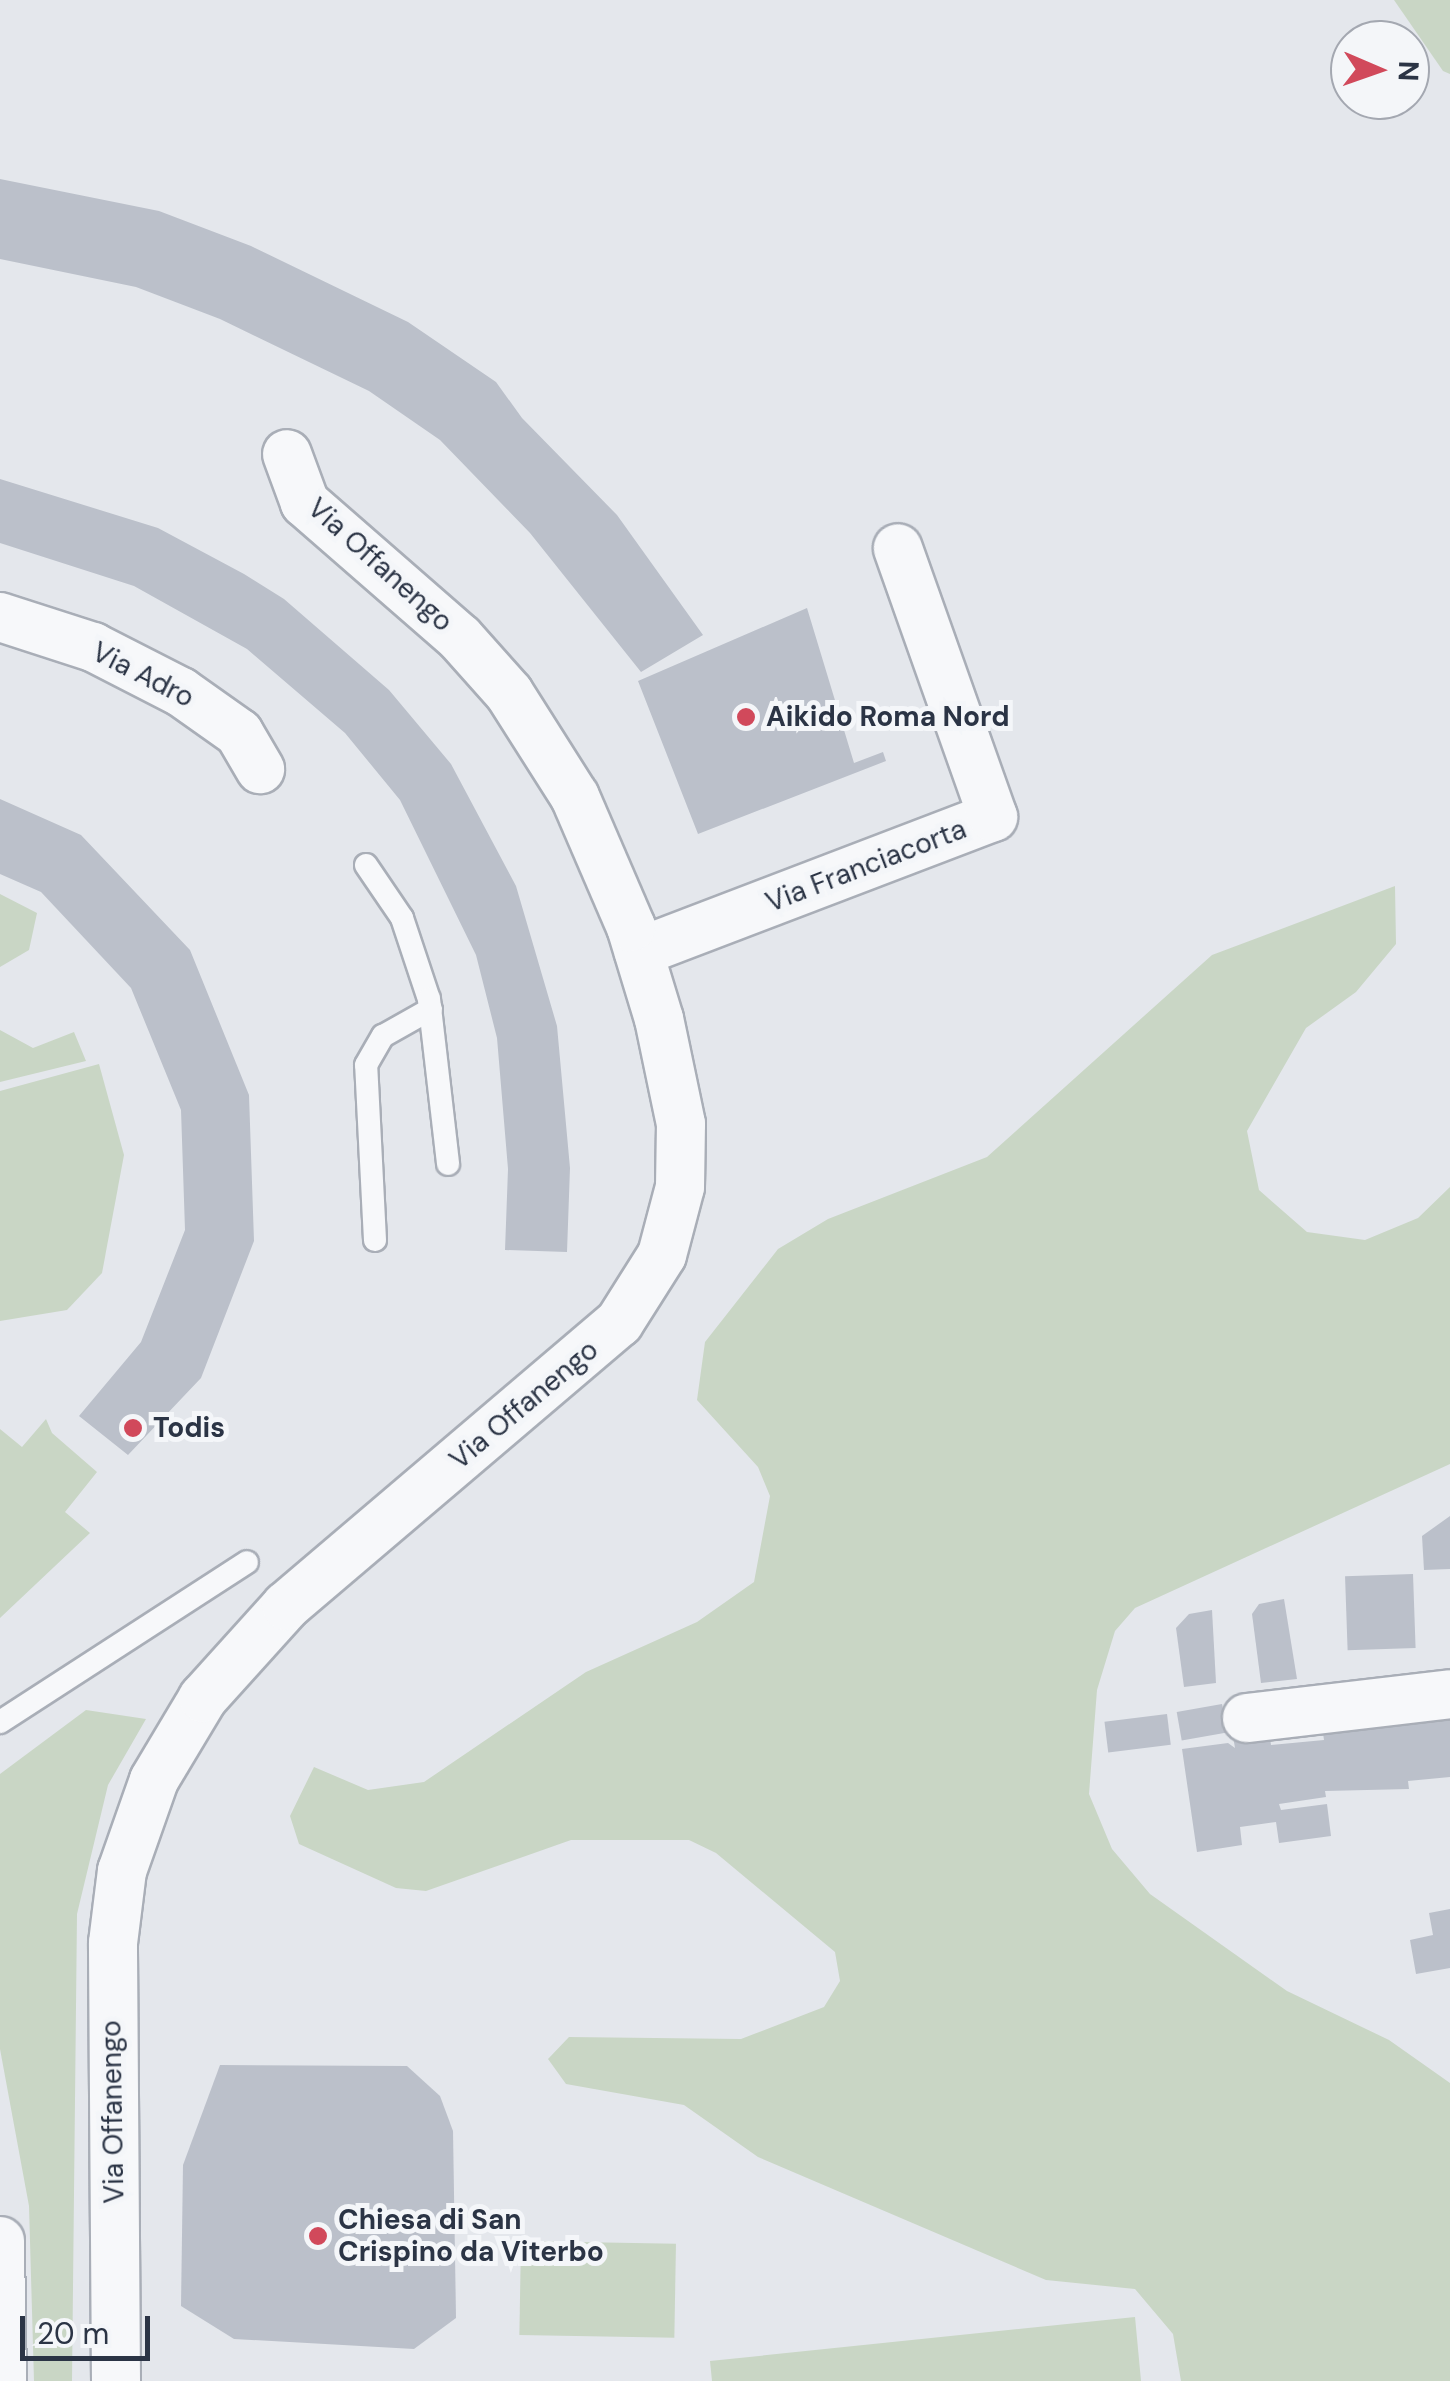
<!DOCTYPE html>
<style>
body{margin:0}
#map{position:relative;width:1450px;height:2381px;overflow:hidden;background:#e4e7ec;font-family:"DM Sans",sans-serif}
div>[style]{position:absolute}
.green>*{inset:0;background:#c9d6c5;transform-origin:0 0}
.building>*{inset:0;background:#bbc0ca;transform-origin:0 0}
.roads{filter:drop-shadow(2px 0 #a9aeb7) drop-shadow(-2px 0 #a9aeb7) drop-shadow(0 2px #a9aeb7) drop-shadow(0 -2px #a9aeb7)}
.lane>*{height:22px;margin:-11px;padding:0 11px;transform-origin:11px;border-radius:11px;background:#f7f8fa}
.street>*{height:48px;margin:-24px;padding:0 24px;transform-origin:24px;border-radius:24px;background:#f7f8fa}
.dots>*{width:28px;height:28px;translate:-50% -50%;box-sizing:border-box;border:5px solid #f4f6f9;border-radius:50%}
span{translate:-50% -50%;white-space:nowrap;text-align:center;line-height:1.15;-webkit-text-stroke:10px #f4f6f9;paint-order:stroke}
.street-label{font-size:28px;color:#2b3445}
.poi-label{font-size:28px;color:#2b3445;font-weight:700}
.left{translate:0 -50%;text-align:left}
.north{position:absolute;left:1330px;top:20px;width:100px;height:100px;box-sizing:border-box;background:#f4f6f9;border:2px solid #a4a8b1;border-radius:50%;rotate:92deg;font-size:28px;font-weight:700;line-height:40px;text-align:center;color:#2b3445}
.north::after{content:'';display:block;margin:auto;width:35px;height:45px;background:#d1495b;clip-path:polygon(50% 0,100% 100%,50% 72%,0 100%)}
.scale{position:absolute;left:20px;top:2316px;width:130px;height:45px;box-sizing:border-box;border:5px solid #2b3445;border-top:0;padding-left:12px;font-size:30px;line-height:35px;white-space:nowrap;color:#2b3445;-webkit-text-stroke:8px #f4f6f9;paint-order:stroke}
</style>
<div id="map">
<div class="green">
<div style="clip-path:polygon(1394px 0,1450px 0,1450px 74px,1443px 71px)"></div>
<div style="clip-path:polygon(1395px 886px,1396px 944px,1356px 992px,1306px 1028px,1247px 1131px,1259px 1190px,1307px 1232px,1365px 1240px,1418px 1218px,1450px 1187px,1450px 1464px,1135px 1608px,1115px 1631px,1097px 1690px,1089px 1794px,1112px 1849px,1150px 1894px,1287px 1991px,1389px 2040px,1450px 2083px,1450px 2381px,1181px 2381px,1173px 2334px,1135px 2289px,1046px 2280px,758px 2157px,684px 2105px,566px 2084px,548px 2059px,569px 2037px,741px 2039px,824px 2007px,840px 1981px,835px 1952px,716px 1853px,689px 1840px,571px 1840px,426px 1891px,396px 1888px,299px 1844px,290px 1816px,314px 1767px,368px 1790px,424px 1782px,586px 1672px,697px 1622px,754px 1582px,770px 1496px,758px 1467px,697px 1400px,705px 1342px,778px 1249px,828px 1219px,987px 1157px,1212px 955px)"></div>
<div style="clip-path:polygon(0 894px,37px 913px,29px 950px,0 967px)"></div>
<div style="clip-path:polygon(0 1030px,33px 1048px,74px 1032px,86px 1061px,0 1082px)"></div>
<div style="clip-path:polygon(99px 1064px,124px 1155px,102px 1273px,67px 1310px,0 1321px,0 1091px)"></div>
<div style="clip-path:polygon(46px 1419px,52px 1433px,97px 1472px,65px 1512px,90px 1533px,0 1618px,0 1429px,22px 1447px)"></div>
<div style="clip-path:polygon(86px 1710px,146px 1719px,108px 1785px,77px 1914px,72px 2381px,34px 2381px,29px 2206px,0 2049px,0 1774px)"></div>
<div style="left:521px;top:2241px;width:155px;height:94px;rotate:1deg"></div>
<div style="clip-path:polygon(1135px 2317px,1141px 2381px,712px 2381px,710px 2361px)"></div>
</div>
<div class="building">
<div style="clip-path:polygon(0 179px,159px 211px,251px 246px,408px 322px,496px 382px,522px 418px,617px 515px,703px 635px,641px 672px,530px 533px,440px 440px,369px 391px,220px 319px,136px 287px,0 259px)"></div>
<div style="clip-path:polygon(0 479px,158px 528px,244px 574px,284px 599px,389px 690px,451px 764px,516px 886px,557px 1026px,570px 1168px,567px 1252px,505px 1250px,508px 1169px,497px 1038px,476px 955px,400px 800px,345px 733px,247px 649px,134px 586px,0 543px)"></div>
<div style="clip-path:polygon(807px 608px,854px 763px,883px 752px,886px 761px,698px 834px,638px 681px)"></div>
<div style="clip-path:polygon(0 799px,81px 835px,190px 950px,249px 1095px,254px 1241px,201px 1378px,128px 1455px,79px 1416px,141px 1342px,185px 1230px,181px 1110px,131px 988px,41px 892px,0 874px)"></div>
<div style="clip-path:polygon(1450px 1516px,1450px 1569px,1424px 1570px,1422px 1536px)"></div>
<div style="left:1413px;top:1574px;width:74px;height:68px;rotate:88deg"></div>
<div style="clip-path:polygon(1284px 1599px,1297px 1679px,1261px 1683px,1252px 1614px,1259px 1604px)"></div>
<div style="clip-path:polygon(1212px 1610px,1216px 1683px,1184px 1687px,1176px 1628px,1189px 1614px)"></div>
<div style="left:1222px;top:1704px;width:29px;height:46px;rotate:80deg"></div>
<div style="clip-path:polygon(1450px 1710px,1450px 1777px,1408px 1781px,1409px 1789px,1325px 1791px,1326px 1797px,1279px 1804px,1281px 1810px,1327px 1804px,1331px 1836px,1279px 1843px,1276px 1822px,1240px 1827px,1242px 1845px,1197px 1852px,1182px 1749px,1228px 1743px,1235px 1748px,1233px 1736px,1269px 1731px,1271px 1745px,1324px 1740px,1323px 1733px)"></div>
<div style="left:1167px;top:1714px;width:31px;height:63px;rotate:83deg"></div>
<div style="clip-path:polygon(1450px 1909px,1450px 1968px,1416px 1974px,1410px 1940px,1433px 1935px,1429px 1913px)"></div>
<div style="clip-path:polygon(220px 2065px,407px 2066px,440px 2096px,453px 2131px,456px 2318px,414px 2349px,234px 2339px,181px 2306px,183px 2165px)"></div>
</div>
<div class="roads">
<div class="lane">
<div style="left:366px;top:865px;width:64px;rotate:55.8deg"></div>
<div style="left:402px;top:918px;width:85px;rotate:71.6deg"></div>
<div style="left:429px;top:999px;width:166px;rotate:83.4deg"></div>
<div style="left:375px;top:1240px;width:175px;rotate:-92.9deg"></div>
<div style="left:366px;top:1065px;width:34px;rotate:-60deg"></div>
<div style="left:383px;top:1036px;width:55px;rotate:-29.4deg"></div>
<div style="left:0;top:1722px;width:294px;rotate:-32.9deg"></div>
</div>
<div class="street">
<div style="left:0;top:617px;width:98px;rotate:17.9deg"></div>
<div style="left:93px;top:647px;width:99px;rotate:27.1deg"></div>
<div style="left:181px;top:692px;width:71px;rotate:35.3deg"></div>
<div style="left:239px;top:733px;width:42px;rotate:59.7deg"></div>
<div style="left:639px;top:952px;width:379px;rotate:-20.9deg"></div>
<div style="left:993px;top:817px;width:285px;rotate:-109.5deg"></div>
<div style="left:1247px;top:1718px;width:204px;rotate:-6.7deg"></div>
<div style="left:0;top:2241px;width:140px;rotate:89.2deg"></div>
<div style="left:116px;top:2381px;width:438px;rotate:-90.4deg"></div>
<div style="left:113px;top:1943px;width:73px;rotate:-82.9deg"></div>
<div style="left:122px;top:1871px;width:96px;rotate:-70.6deg"></div>
<div style="left:154px;top:1780px;width:96px;rotate:-59.1deg"></div>
<div style="left:203px;top:1698px;width:124px;rotate:-47.9deg"></div>
<div style="left:286px;top:1606px;width:437px;rotate:-40.4deg"></div>
<div style="left:619px;top:1323px;width:80px;rotate:-57.7deg"></div>
<div style="left:662px;top:1255px;width:70px;rotate:-75.2deg"></div>
<div style="left:680px;top:1187px;width:63px;rotate:-89.1deg"></div>
<div style="left:681px;top:1124px;width:107px;rotate:-101.8deg"></div>
<div style="left:659px;top:1019px;width:96px;rotate:-106.9deg"></div>
<div style="left:631px;top:927px;width:142px;rotate:-113.3deg"></div>
<div style="left:575px;top:797px;width:123px;rotate:-122.4deg"></div>
<div style="left:509px;top:693px;width:74px;rotate:-131.7deg"></div>
<div style="left:460px;top:638px;width:206px;rotate:-138.9deg"></div>
<div style="left:305px;top:503px;width:52px;rotate:-110.2deg"></div>
</div>
</div>
<div class="dots">
<div style="left:746px;top:717px;background:#d1495b"></div>
<div style="left:133px;top:1428px;background:#d1495b"></div>
<div style="left:318px;top:2236px;background:#d1495b"></div>
</div>
<div class="street-label">
<span style="left:380px;top:565px;rotate:42deg">Via Offanengo</span>
<span style="left:143px;top:675px;rotate:27deg">Via Adro</span>
<span style="left:866px;top:866px;rotate:-21deg">Via Franciacorta</span>
<span style="left:524px;top:1405px;rotate:-40deg">Via Offanengo</span>
<span style="left:113px;top:2112px;rotate:-91deg">Via Offanengo</span>
</div>
<div class="poi-label">
<span class="left" style="left:766px;top:717px">Aikido Roma Nord</span>
<span class="left" style="left:153px;top:1428px">Todis</span>
<span class="left" style="left:338px;top:2236px">Chiesa di San<br>Crispino da Viterbo</span>
</div>
<div class="north">N</div>
<div class="scale">20 m</div>
</div>
